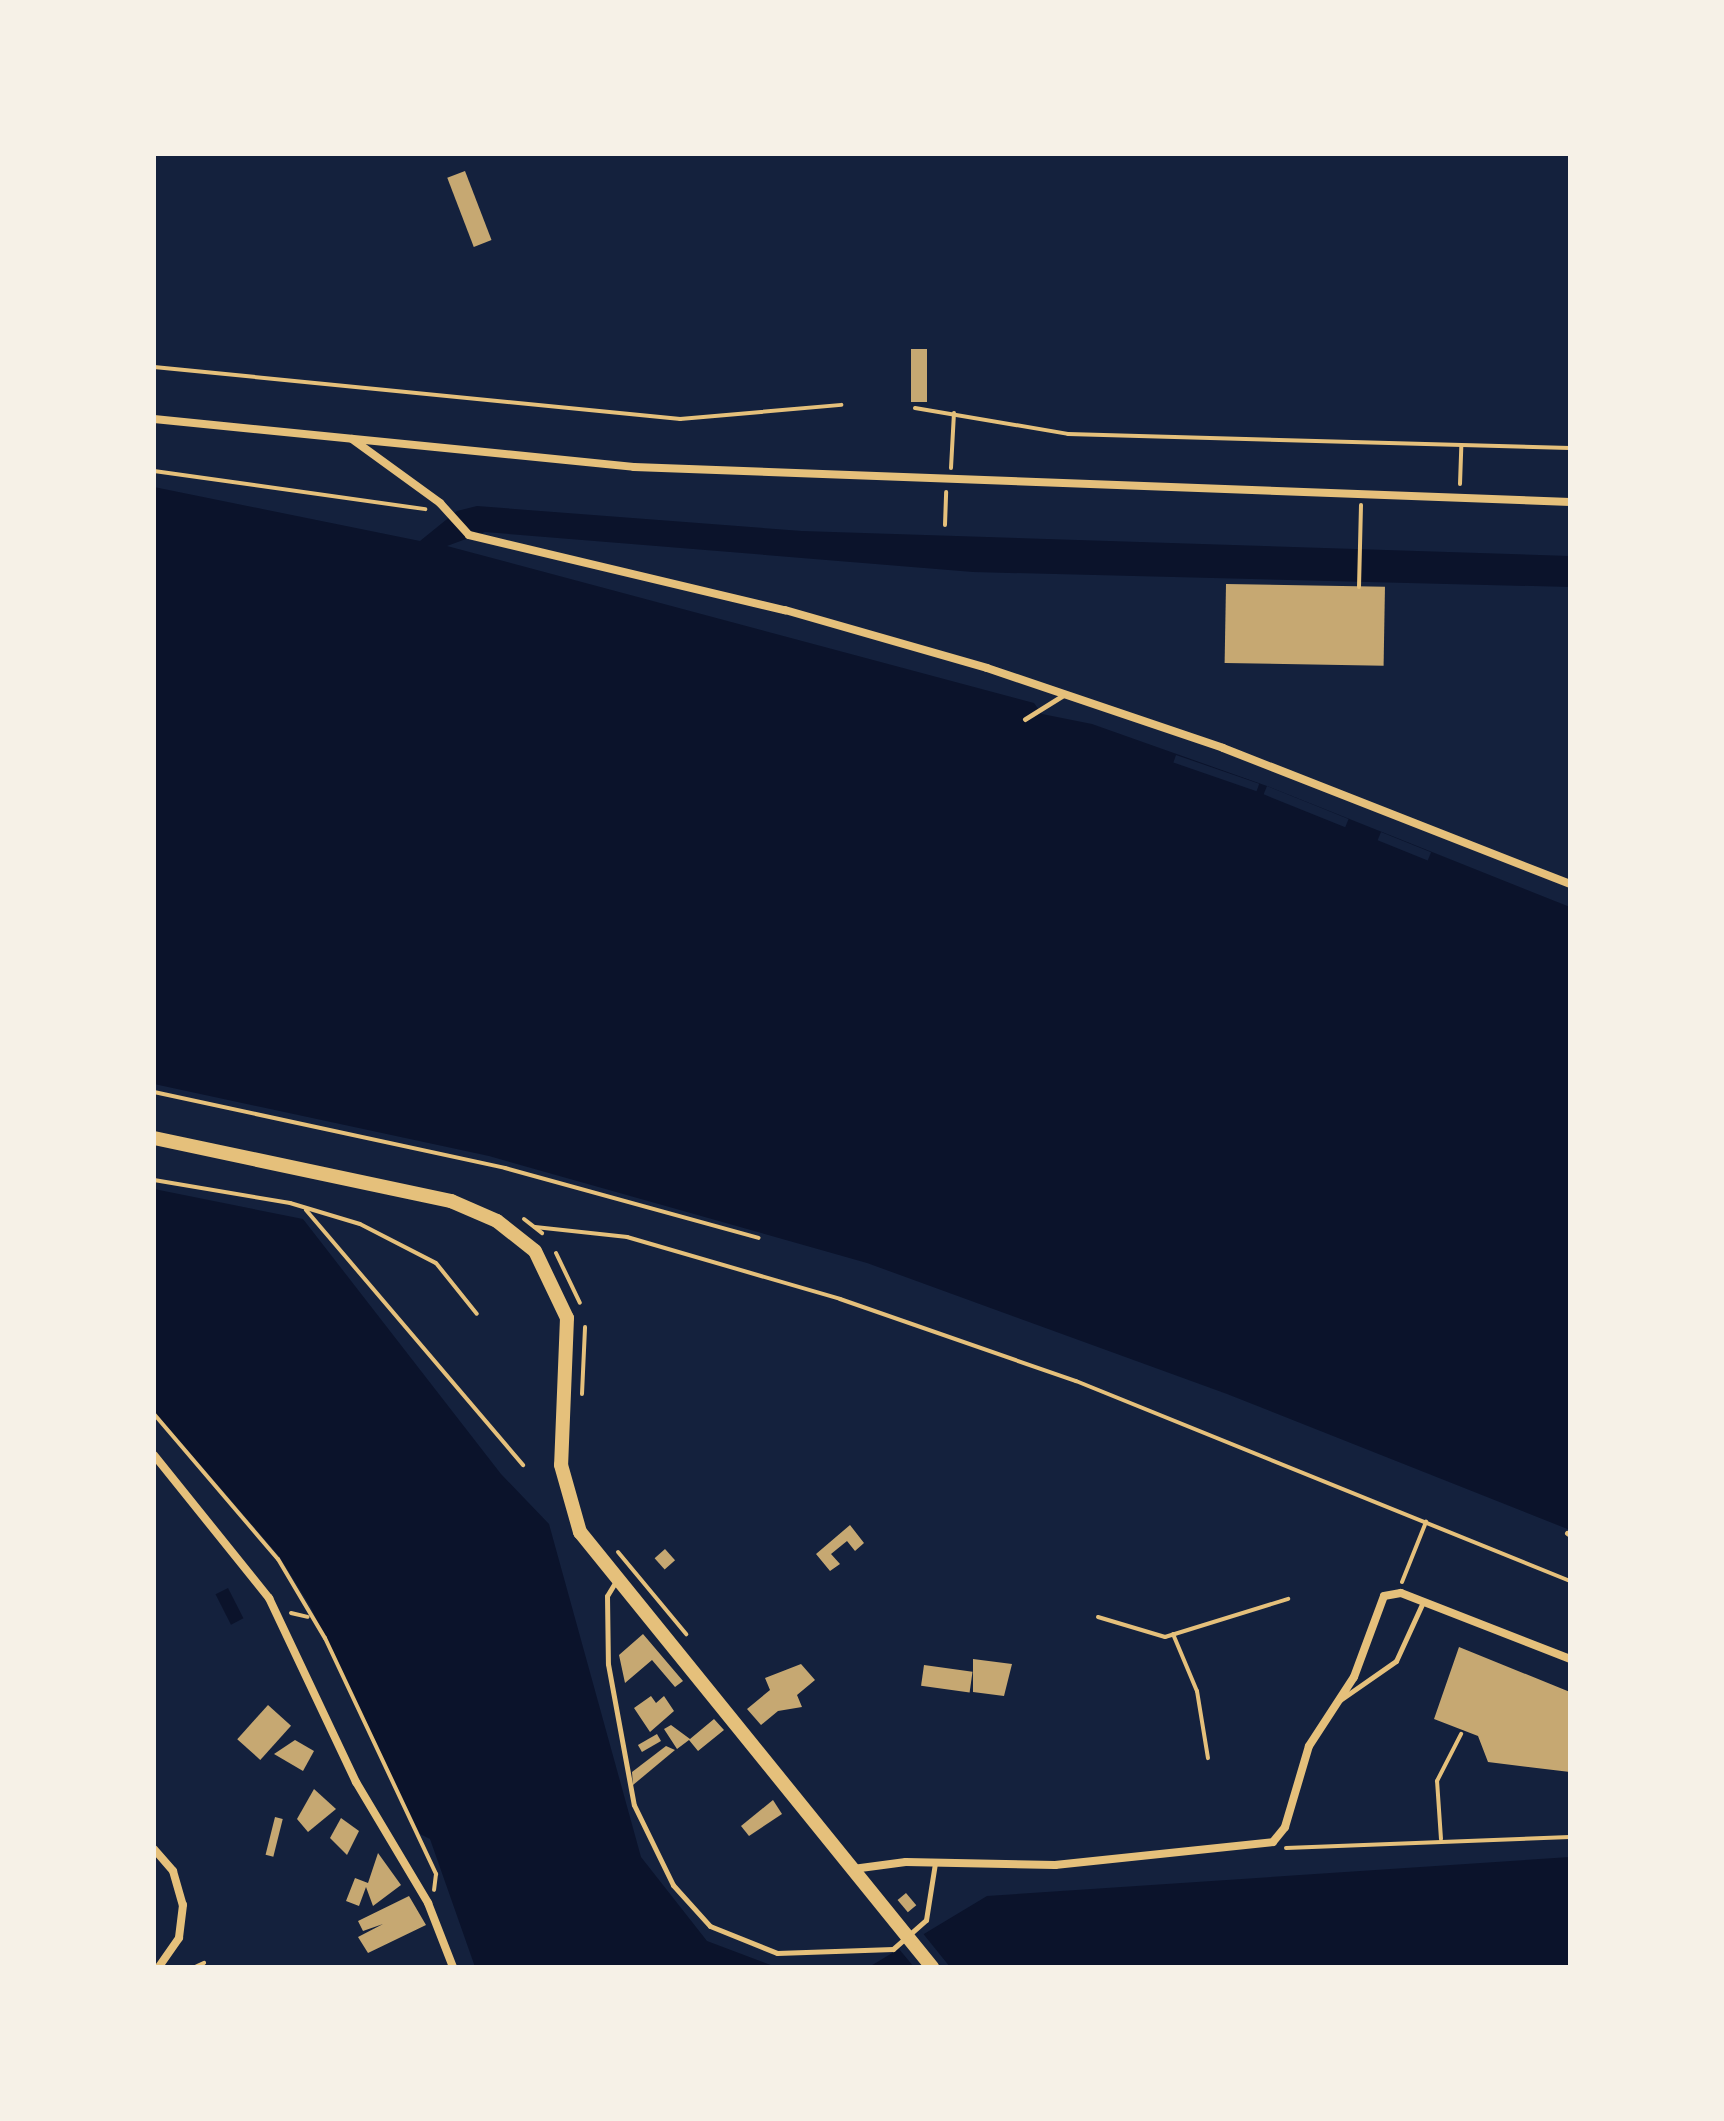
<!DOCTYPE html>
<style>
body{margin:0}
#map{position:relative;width:1724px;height:2121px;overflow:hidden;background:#14213d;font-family:"Space Grotesk",sans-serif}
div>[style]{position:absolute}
.water>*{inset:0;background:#0b132b;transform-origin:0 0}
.pier>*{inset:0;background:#14213d;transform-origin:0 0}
.building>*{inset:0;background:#c6a872;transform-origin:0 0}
.path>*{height:4px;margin:-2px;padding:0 2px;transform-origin:2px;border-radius:2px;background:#e5c07b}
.service>*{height:5px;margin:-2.5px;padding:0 2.5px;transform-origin:2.5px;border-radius:2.5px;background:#e5c07b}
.minor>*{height:8px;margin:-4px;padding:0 4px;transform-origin:4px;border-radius:4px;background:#e5c07b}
.tertiary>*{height:14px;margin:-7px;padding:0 7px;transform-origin:7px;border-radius:7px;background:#e5c07b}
span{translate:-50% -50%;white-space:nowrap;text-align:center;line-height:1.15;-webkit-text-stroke:6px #f6f1e7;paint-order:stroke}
.frame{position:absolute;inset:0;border:156px solid #f6f1e7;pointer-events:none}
</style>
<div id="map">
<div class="water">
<div style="clip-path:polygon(154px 487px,420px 541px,457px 511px,477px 506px,802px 531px,1570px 556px,1570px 587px,973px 572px,485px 532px,447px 546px,1034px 703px,1042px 714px,1092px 724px,1267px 786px,1570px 907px,1570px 1530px,1227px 1394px,867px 1263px,489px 1156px,154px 1084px)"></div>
<div style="clip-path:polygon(154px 1189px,303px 1219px,501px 1474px,549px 1524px,641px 1857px,707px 1941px,776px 1967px,475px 1967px,430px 1839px,420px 1834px,310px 1606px,279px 1556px,154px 1411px)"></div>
<div style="left:228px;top:1588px;width:34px;height:14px;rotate:63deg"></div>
<div style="clip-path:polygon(1570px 1857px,1570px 1967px,869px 1967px,987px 1896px)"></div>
</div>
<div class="pier">
<div style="left:1176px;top:755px;width:88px;height:8px;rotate:19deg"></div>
<div style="left:1267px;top:786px;width:88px;height:9px;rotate:22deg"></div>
<div style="left:1381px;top:832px;width:54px;height:9px;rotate:22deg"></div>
<div style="clip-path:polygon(921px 1931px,950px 1967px,914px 1967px,899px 1949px)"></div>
</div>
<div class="building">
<div style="left:465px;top:171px;width:74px;height:19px;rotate:69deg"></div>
<div style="left:911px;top:349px;width:16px;height:53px"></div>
<div style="left:1226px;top:584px;width:159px;height:79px;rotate:1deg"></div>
<div style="clip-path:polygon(850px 1525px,864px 1543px,855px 1551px,847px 1541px,831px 1554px,840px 1564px,830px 1571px,816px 1554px)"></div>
<div style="left:665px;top:1549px;width:15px;height:14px;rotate:48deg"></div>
<div style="clip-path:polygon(643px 1634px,683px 1681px,675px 1687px,652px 1660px,625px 1683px,619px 1655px)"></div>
<div style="clip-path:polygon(1459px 1647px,1570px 1692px,1570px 1772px,1488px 1762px,1478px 1736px,1434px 1719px)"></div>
<div style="clip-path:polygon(973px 1659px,1012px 1664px,1004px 1696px,973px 1692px)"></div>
<div style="clip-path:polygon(801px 1664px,815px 1680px,797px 1695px,802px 1707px,778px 1711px,761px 1725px,747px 1709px,770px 1690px,765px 1678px)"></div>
<div style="left:924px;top:1665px;width:49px;height:21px;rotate:8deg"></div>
<div style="clip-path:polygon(651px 1696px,656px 1703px,664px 1696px,674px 1711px,650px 1732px,634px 1708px)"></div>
<div style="left:268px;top:1705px;width:31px;height:46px;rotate:42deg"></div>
<div style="clip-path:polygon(714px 1719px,724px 1730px,698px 1751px,689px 1740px,677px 1749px,664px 1729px,671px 1725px,690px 1739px)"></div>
<div style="left:657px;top:1734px;width:8px;height:22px;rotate:60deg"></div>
<div style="clip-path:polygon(295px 1740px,314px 1751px,303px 1771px,274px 1754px)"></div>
<div style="clip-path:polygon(666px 1746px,675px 1750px,633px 1785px,632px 1772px)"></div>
<div style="clip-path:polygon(314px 1789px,336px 1809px,308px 1832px,297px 1819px)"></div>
<div style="clip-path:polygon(773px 1800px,782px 1814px,749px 1836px,741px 1826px)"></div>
<div style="left:275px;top:1817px;width:8px;height:39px;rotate:14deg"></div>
<div style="clip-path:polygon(341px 1818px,359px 1831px,347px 1855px,330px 1838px)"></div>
<div style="clip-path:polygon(378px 1853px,401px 1885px,373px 1906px,366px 1887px,359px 1906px,346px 1901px,355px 1878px,368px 1883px)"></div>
<div style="left:906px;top:1893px;width:16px;height:11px;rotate:50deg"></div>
<div style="clip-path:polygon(409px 1896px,426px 1925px,368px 1953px,358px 1937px,383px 1924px,363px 1931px,358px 1921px)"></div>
</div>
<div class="path">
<div style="left:154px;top:367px;width:529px;rotate:5.65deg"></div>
<div style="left:680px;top:419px;width:162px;rotate:-5deg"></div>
<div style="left:915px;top:408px;width:155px;rotate:9.6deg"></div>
<div style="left:1068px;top:434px;width:502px;rotate:1.6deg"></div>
<div style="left:951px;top:468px;width:55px;rotate:-86.9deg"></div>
<div style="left:154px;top:471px;width:274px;rotate:8deg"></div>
<div style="left:1460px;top:484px;width:38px;rotate:-88deg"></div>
<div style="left:945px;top:525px;width:33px;rotate:-88deg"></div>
<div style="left:1359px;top:587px;width:82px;rotate:-88.6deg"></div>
<div style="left:154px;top:1092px;width:359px;rotate:12.2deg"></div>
<div style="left:505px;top:1168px;width:263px;rotate:15.4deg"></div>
<div style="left:154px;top:1180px;width:138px;rotate:9.6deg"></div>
<div style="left:290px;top:1203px;width:73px;rotate:16.7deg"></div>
<div style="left:360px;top:1224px;width:85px;rotate:27.2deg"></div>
<div style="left:436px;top:1263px;width:65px;rotate:51.2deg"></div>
<div style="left:306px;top:1210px;width:335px;rotate:49.6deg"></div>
<div style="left:524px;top:1219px;width:23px;rotate:38deg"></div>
<div style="left:535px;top:1227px;width:93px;rotate:6.2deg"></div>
<div style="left:627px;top:1237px;width:222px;rotate:16.2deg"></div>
<div style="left:840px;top:1299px;width:250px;rotate:19.2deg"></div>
<div style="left:1076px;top:1381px;width:533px;rotate:22.04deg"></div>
<div style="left:556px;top:1253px;width:55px;rotate:64.4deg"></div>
<div style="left:582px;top:1394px;width:67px;rotate:-87.4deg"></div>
<div style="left:154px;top:1414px;width:191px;rotate:49.5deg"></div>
<div style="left:278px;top:1559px;width:92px;rotate:59.3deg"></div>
<div style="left:325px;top:1638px;width:261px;rotate:64.8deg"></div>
<div style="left:436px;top:1874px;width:16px;rotate:97deg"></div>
<div style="left:618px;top:1552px;width:107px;rotate:50.3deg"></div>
<div style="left:1402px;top:1582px;width:65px;rotate:-68.2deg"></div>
<div style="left:291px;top:1613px;width:17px;rotate:13deg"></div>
<div style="left:1098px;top:1617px;width:70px;rotate:16.6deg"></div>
<div style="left:1165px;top:1637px;width:129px;rotate:-17.2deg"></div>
<div style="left:1173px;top:1634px;width:62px;rotate:67.2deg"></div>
<div style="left:1197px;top:1691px;width:68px;rotate:80.7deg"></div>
<div style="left:1441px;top:1839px;width:58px;rotate:-93.9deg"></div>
<div style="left:1437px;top:1781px;width:53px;rotate:-62.9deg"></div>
<div style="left:1286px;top:1848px;width:284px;rotate:-2.2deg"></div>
<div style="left:195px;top:1967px;width:10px;rotate:-24deg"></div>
</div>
<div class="service">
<div style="left:1025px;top:719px;width:47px;rotate:-32deg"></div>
<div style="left:1567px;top:1533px;width:4px;rotate:34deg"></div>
<div style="left:616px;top:1581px;width:17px;rotate:121deg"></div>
<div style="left:607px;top:1596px;width:68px;rotate:89.2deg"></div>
<div style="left:608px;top:1664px;width:143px;rotate:79.6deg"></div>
<div style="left:634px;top:1805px;width:89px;rotate:64deg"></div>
<div style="left:673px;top:1885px;width:55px;rotate:47.9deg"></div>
<div style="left:710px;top:1926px;width:72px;rotate:21.9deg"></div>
<div style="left:777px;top:1953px;width:116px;rotate:-2deg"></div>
<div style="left:893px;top:1949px;width:44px;rotate:-41.3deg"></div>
<div style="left:926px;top:1920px;width:58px;rotate:-81deg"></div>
<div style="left:1340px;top:1700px;width:68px;rotate:-34.9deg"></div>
<div style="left:1396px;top:1661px;width:65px;rotate:-65.4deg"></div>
</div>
<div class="minor">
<div style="left:154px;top:419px;width:482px;rotate:5.7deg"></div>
<div style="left:634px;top:467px;width:937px;rotate:2.14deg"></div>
<div style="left:352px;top:439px;width:109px;rotate:36deg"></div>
<div style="left:440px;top:503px;width:43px;rotate:47.8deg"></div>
<div style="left:469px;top:535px;width:325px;rotate:13.4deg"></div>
<div style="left:785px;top:610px;width:210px;rotate:16deg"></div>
<div style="left:987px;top:668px;width:249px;rotate:18.7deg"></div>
<div style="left:1223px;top:748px;width:373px;rotate:21.4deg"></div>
<div style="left:154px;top:1455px;width:184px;rotate:51.2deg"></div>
<div style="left:269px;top:1598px;width:204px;rotate:64.7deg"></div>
<div style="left:356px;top:1782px;width:141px;rotate:59.2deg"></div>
<div style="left:428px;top:1903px;width:69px;rotate:68.7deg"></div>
<div style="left:154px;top:1849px;width:29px;rotate:49deg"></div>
<div style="left:173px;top:1871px;width:35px;rotate:74deg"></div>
<div style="left:183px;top:1905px;width:33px;rotate:97deg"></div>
<div style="left:179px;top:1938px;width:35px;rotate:125deg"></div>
<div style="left:853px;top:1869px;width:53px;rotate:-7.5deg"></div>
<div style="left:906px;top:1862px;width:149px;rotate:1.2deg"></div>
<div style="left:1055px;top:1865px;width:219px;rotate:-6deg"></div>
<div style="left:1273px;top:1842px;width:19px;rotate:-51deg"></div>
<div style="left:1285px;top:1827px;width:84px;rotate:-73.5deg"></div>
<div style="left:1309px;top:1746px;width:82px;rotate:-56.9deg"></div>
<div style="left:1354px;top:1677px;width:86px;rotate:-69.7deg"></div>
<div style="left:1384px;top:1596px;width:17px;rotate:-10deg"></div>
<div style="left:1401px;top:1593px;width:181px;rotate:21.3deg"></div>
</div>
<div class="tertiary">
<div style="left:154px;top:1138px;width:304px;rotate:12deg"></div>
<div style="left:451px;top:1201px;width:50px;rotate:23.5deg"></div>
<div style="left:497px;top:1221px;width:48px;rotate:38.3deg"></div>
<div style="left:535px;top:1251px;width:74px;rotate:64.5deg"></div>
<div style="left:567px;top:1318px;width:147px;rotate:92.3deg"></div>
<div style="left:561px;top:1465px;width:70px;rotate:74.2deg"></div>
<div style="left:580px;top:1532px;width:560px;rotate:51.02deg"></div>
</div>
<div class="frame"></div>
</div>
